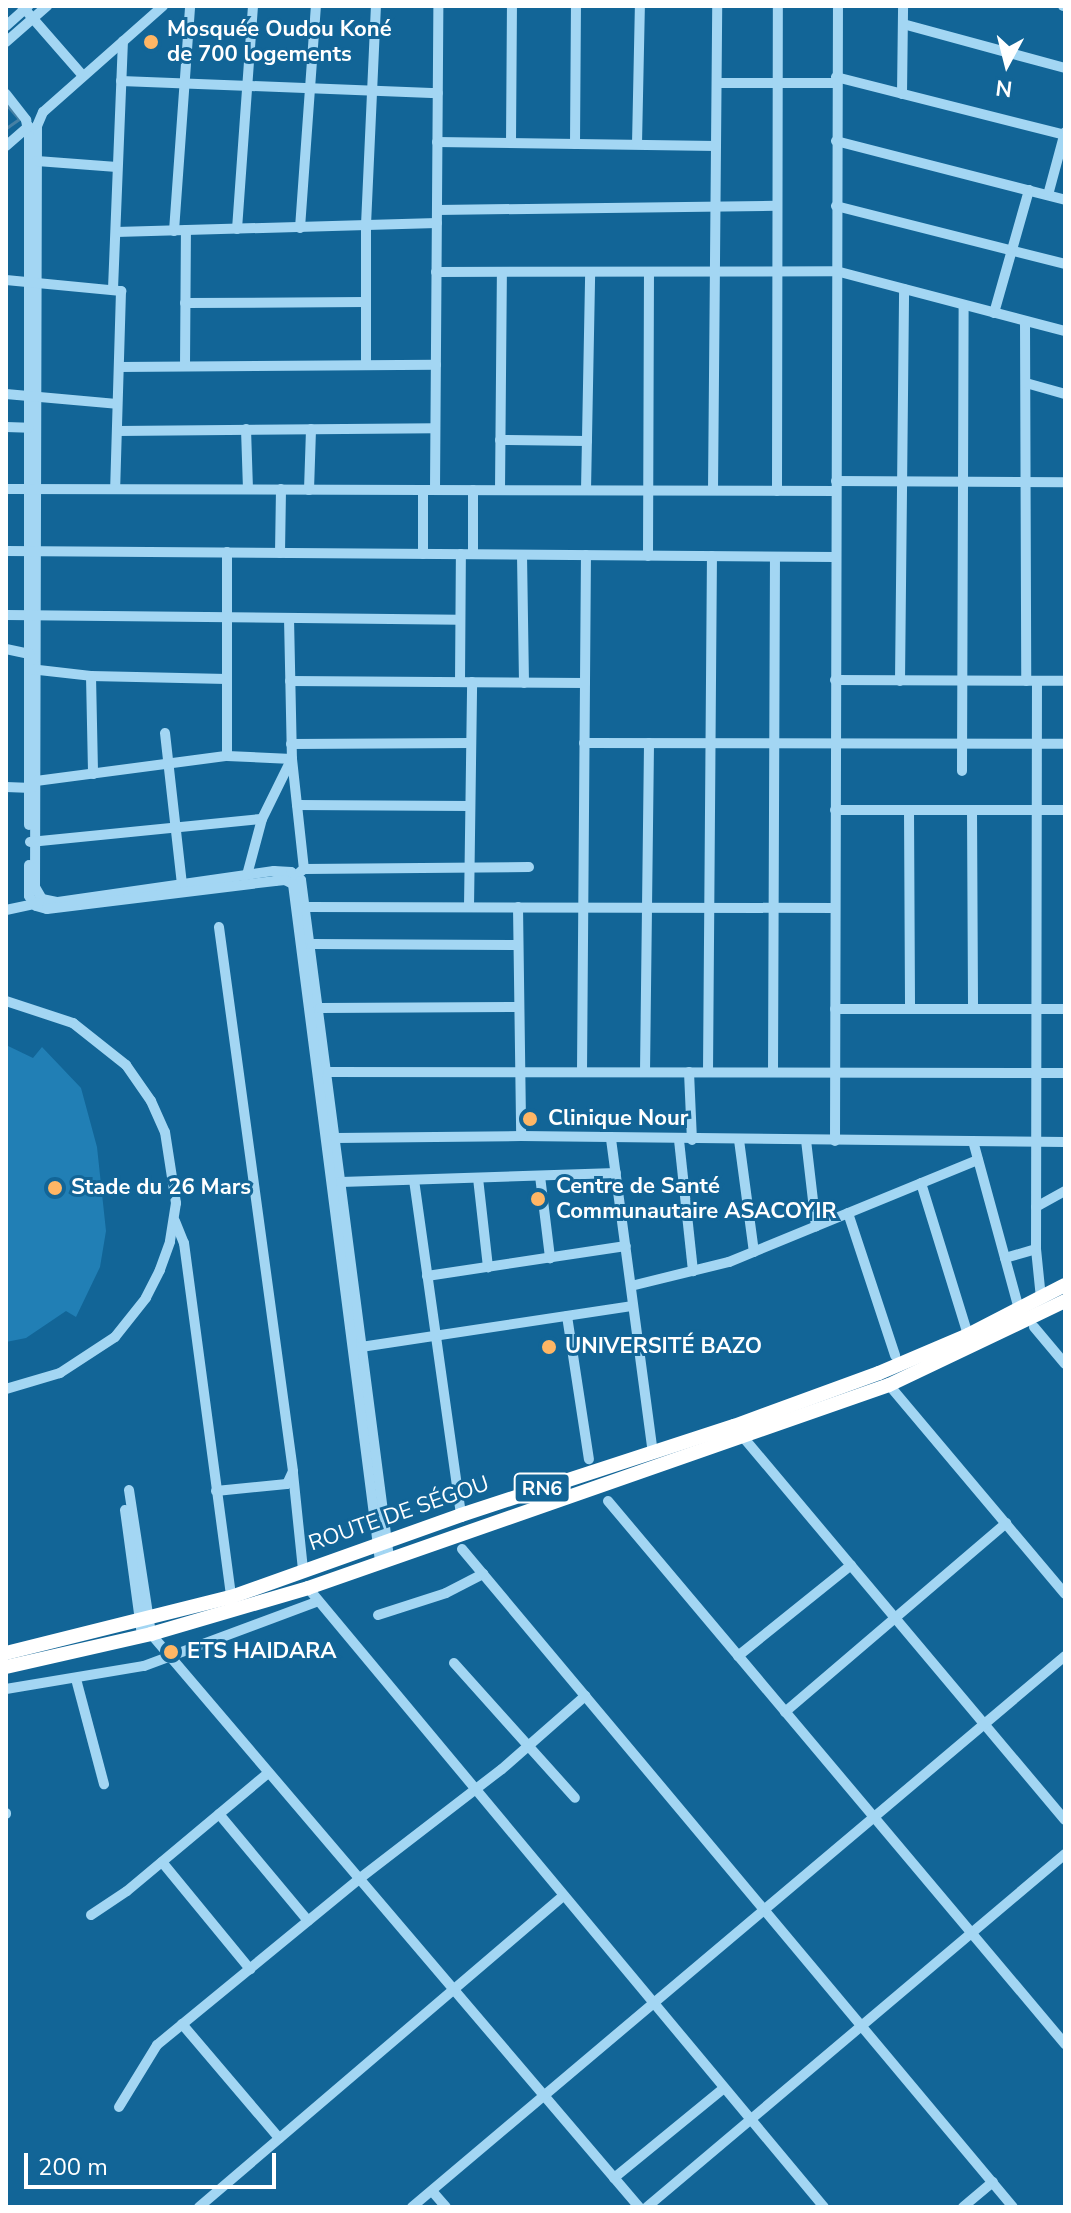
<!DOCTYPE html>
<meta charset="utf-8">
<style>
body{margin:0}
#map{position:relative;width:1071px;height:2213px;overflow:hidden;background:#126597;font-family:"Nunito Sans",sans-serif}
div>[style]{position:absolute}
.green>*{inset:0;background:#217fb5}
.stream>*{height:3px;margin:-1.5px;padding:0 1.5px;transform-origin:1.5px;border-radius:1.5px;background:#4680a4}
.minor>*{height:10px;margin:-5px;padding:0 5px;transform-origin:5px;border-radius:5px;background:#a3d6f3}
.highway>*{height:14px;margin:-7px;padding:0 7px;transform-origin:7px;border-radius:7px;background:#fff}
.dots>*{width:22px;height:22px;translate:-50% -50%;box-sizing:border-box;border:4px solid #126597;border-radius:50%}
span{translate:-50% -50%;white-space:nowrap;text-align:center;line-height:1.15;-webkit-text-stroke:6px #126597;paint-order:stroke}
.shield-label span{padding:2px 6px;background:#126597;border:2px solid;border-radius:6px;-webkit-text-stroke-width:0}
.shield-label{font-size:20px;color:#fff;font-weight:700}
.poi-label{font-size:22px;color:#fff;font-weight:700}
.left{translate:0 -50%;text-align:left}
.street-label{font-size:22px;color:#fff}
.frame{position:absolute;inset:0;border:8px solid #fff;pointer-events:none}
.north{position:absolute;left:967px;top:24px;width:80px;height:80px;-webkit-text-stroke:6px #126597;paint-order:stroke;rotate:187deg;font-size:22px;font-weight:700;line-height:32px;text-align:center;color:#fff}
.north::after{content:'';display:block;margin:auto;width:28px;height:36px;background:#fff;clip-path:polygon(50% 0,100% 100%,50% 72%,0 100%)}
.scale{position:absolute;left:24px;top:2153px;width:252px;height:36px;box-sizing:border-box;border:4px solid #fff;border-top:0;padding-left:10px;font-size:24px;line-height:28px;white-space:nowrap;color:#fff;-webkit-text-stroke:6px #126597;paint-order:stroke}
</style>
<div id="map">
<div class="green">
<div style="clip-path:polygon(6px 1045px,33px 1058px,42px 1047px,81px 1088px,97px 1147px,106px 1231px,100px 1267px,76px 1317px,66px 1311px,26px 1338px,6px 1342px)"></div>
</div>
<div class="stream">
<div style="left:6px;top:104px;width:20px;rotate:49deg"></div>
<div style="left:19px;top:119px;width:16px;rotate:145deg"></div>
</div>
<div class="minor">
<div style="left:22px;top:6px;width:93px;rotate:48.9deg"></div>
<div style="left:163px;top:6px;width:160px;rotate:138.5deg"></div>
<div style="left:43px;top:112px;width:15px;rotate:113deg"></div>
<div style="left:37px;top:126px;width:761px;rotate:90.15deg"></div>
<div style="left:35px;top:887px;width:14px;rotate:60deg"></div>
<div style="left:42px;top:899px;width:16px;rotate:11deg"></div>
<div style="left:58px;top:902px;width:218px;rotate:-8.2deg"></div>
<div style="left:274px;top:871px;width:17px;rotate:3deg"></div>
<div style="left:291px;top:872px;width:13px;rotate:39deg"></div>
<div style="left:301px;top:880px;width:684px;rotate:82.6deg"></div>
<div style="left:1063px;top:6px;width:2px"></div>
<div style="left:903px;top:24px;width:168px;rotate:15.2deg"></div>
<div style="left:6px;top:26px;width:30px;rotate:-42deg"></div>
<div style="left:6px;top:42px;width:55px;rotate:-41.3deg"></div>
<div style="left:836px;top:77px;width:236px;rotate:14.2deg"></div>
<div style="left:121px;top:81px;width:317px;rotate:2.2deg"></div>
<div style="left:717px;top:83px;width:119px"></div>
<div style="left:6px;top:94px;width:33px;rotate:52deg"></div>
<div style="left:26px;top:120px;width:16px;rotate:79deg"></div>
<div style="left:29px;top:136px;width:689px;rotate:90deg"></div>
<div style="left:902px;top:94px;width:88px;rotate:-89.3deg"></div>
<div style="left:836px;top:141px;width:236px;rotate:14.4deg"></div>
<div style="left:437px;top:142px;width:279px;rotate:0.8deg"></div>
<div style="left:511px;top:143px;width:137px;rotate:-89.6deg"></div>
<div style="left:575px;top:144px;width:138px;rotate:-89.6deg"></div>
<div style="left:637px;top:144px;width:138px;rotate:-88.8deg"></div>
<div style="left:6px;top:146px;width:30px;rotate:-41deg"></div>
<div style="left:37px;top:161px;width:80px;rotate:4.3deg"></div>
<div style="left:1048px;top:195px;width:65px;rotate:-74.9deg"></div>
<div style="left:836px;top:206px;width:236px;rotate:14.2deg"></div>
<div style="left:437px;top:210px;width:339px;rotate:-0.7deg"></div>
<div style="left:300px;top:228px;width:223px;rotate:-85.9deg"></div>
<div style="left:237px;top:229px;width:224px;rotate:-85.9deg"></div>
<div style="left:174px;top:231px;width:226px;rotate:-85.9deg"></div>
<div style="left:116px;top:232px;width:321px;rotate:-1.6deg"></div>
<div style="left:436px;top:272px;width:400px;rotate:-0.1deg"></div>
<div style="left:836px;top:271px;width:237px;rotate:14.7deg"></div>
<div style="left:6px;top:280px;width:116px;rotate:5.5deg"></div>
<div style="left:121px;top:291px;width:198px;rotate:91.7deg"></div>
<div style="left:113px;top:289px;width:248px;rotate:-87.7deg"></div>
<div style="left:185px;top:303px;width:181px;rotate:-0.3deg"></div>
<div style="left:994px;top:313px;width:128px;rotate:-74.1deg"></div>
<div style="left:1025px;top:321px;width:360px;rotate:89.8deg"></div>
<div style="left:366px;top:365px;width:140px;rotate:-90deg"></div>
<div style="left:366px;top:225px;width:219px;rotate:-87.4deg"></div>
<div style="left:185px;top:366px;width:136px;rotate:-89.6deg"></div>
<div style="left:119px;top:367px;width:317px;rotate:-0.4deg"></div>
<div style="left:1026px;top:383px;width:41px;rotate:15.8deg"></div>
<div style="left:6px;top:394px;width:111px;rotate:5.1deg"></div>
<div style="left:6px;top:427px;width:23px;rotate:2deg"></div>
<div style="left:246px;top:429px;width:60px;rotate:88.1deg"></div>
<div style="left:117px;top:431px;width:318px;rotate:-0.5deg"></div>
<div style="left:500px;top:440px;width:87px;rotate:0.7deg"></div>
<div style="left:836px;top:481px;width:229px;rotate:0.3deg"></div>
<div style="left:6px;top:489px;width:830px;rotate:0.14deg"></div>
<div style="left:309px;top:490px;width:61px;rotate:-88.1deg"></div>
<div style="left:423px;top:490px;width:64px;rotate:90deg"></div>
<div style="left:435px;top:490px;width:484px;rotate:-89.6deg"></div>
<div style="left:500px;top:490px;width:218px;rotate:-89.5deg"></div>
<div style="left:586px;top:490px;width:218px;rotate:-88.9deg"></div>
<div style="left:713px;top:490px;width:484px;rotate:-89.5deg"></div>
<div style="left:777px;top:491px;width:485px;rotate:-89.9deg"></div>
<div style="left:6px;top:551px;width:829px;rotate:0.41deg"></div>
<div style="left:227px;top:552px;width:204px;rotate:90deg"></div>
<div style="left:280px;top:553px;width:64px;rotate:-89.1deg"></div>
<div style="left:473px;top:554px;width:64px;rotate:-90deg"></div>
<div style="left:522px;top:555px;width:128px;rotate:89.1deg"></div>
<div style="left:648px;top:556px;width:284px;rotate:-89.8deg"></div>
<div style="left:6px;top:615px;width:453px;rotate:0.6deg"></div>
<div style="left:289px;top:618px;width:141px;rotate:88.8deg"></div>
<div style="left:292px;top:759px;width:111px;rotate:83.8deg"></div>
<div style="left:6px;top:649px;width:24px;rotate:12deg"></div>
<div style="left:30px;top:669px;width:61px;rotate:6.5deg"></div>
<div style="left:91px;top:676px;width:136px;rotate:1.3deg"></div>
<div style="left:91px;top:676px;width:98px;rotate:88.8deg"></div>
<div style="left:835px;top:680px;width:230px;rotate:0.2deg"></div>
<div style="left:290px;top:681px;width:295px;rotate:0.4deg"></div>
<div style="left:900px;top:681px;width:392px;rotate:-89.4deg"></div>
<div style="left:460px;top:682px;width:128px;rotate:-89.6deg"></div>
<div style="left:165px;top:733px;width:152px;rotate:83.6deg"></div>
<div style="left:584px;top:743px;width:481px;rotate:0.1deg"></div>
<div style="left:291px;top:744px;width:180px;rotate:-0.3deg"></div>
<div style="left:962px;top:771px;width:466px;rotate:-89.8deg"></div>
<div style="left:36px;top:781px;width:193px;rotate:-7.5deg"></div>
<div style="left:227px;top:756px;width:65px;rotate:2.6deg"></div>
<div style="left:6px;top:787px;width:26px;rotate:2deg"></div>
<div style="left:297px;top:805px;width:173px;rotate:0.3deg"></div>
<div style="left:835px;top:810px;width:230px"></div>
<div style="left:909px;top:810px;width:199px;rotate:89.7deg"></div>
<div style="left:972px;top:810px;width:199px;rotate:89.7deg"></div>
<div style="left:30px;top:842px;width:233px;rotate:-5.7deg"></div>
<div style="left:29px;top:865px;width:31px;rotate:90deg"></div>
<div style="left:29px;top:896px;width:12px;rotate:55deg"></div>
<div style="left:36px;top:906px;width:11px;rotate:15deg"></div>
<div style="left:47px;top:909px;width:230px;rotate:-7deg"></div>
<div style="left:275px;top:881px;width:10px;rotate:-6deg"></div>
<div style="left:285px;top:880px;width:9px;rotate:27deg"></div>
<div style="left:293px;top:884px;width:683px;rotate:82.68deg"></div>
<div style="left:300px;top:872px;width:5px;rotate:-37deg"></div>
<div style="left:304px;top:869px;width:225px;rotate:-0.5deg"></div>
<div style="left:247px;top:875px;width:58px;rotate:-75deg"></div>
<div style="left:262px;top:819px;width:66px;rotate:-63.8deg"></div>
<div style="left:307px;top:907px;width:528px;rotate:0.11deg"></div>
<div style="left:469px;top:907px;width:225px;rotate:-89.2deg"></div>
<div style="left:518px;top:907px;width:229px;rotate:89.2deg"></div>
<div style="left:6px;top:910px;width:33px;rotate:-12deg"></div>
<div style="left:312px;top:944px;width:206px;rotate:0.3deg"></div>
<div style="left:6px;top:1001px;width:71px;rotate:18.2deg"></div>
<div style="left:73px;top:1023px;width:68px;rotate:38.4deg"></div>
<div style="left:126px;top:1065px;width:44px;rotate:55.2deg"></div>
<div style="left:151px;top:1101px;width:34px;rotate:66deg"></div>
<div style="left:165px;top:1132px;width:72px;rotate:81.2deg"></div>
<div style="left:176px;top:1203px;width:39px;rotate:99deg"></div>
<div style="left:170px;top:1242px;width:30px;rotate:110deg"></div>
<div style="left:160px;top:1270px;width:31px;rotate:117deg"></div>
<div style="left:146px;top:1298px;width:50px;rotate:128.5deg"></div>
<div style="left:115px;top:1337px;width:66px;rotate:146.8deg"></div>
<div style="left:60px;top:1373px;width:56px;rotate:163.5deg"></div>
<div style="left:320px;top:1008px;width:199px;rotate:-0.3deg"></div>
<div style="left:835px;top:1009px;width:230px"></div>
<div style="left:328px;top:1072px;width:737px;rotate:0.08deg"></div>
<div style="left:582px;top:1072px;width:517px;rotate:-89.56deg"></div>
<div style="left:645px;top:1072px;width:329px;rotate:-89.3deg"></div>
<div style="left:689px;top:1072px;width:68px;rotate:87.5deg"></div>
<div style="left:708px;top:1072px;width:516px;rotate:-89.56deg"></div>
<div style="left:773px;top:1072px;width:515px;rotate:-89.78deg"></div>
<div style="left:336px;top:1138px;width:185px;rotate:-0.6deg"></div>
<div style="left:521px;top:1136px;width:544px;rotate:0.63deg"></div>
<div style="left:611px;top:1139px;width:316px;rotate:82.4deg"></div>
<div style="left:679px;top:1140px;width:132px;rotate:83.9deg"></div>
<div style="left:739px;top:1140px;width:113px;rotate:82.4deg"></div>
<div style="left:806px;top:1140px;width:87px;rotate:83.4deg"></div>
<div style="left:835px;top:1141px;width:1135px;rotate:-89.85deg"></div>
<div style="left:973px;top:1141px;width:174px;rotate:74.7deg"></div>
<div style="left:540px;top:1176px;width:83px;rotate:83deg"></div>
<div style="left:478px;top:1178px;width:90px;rotate:83.6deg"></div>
<div style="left:414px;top:1180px;width:338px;rotate:82deg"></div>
<div style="left:341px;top:1182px;width:275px;rotate:-1.9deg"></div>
<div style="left:921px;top:1183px;width:159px;rotate:72.8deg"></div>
<div style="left:1036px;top:1207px;width:33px;rotate:-29deg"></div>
<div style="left:848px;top:1213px;width:150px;rotate:71.7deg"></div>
<div style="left:175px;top:1221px;width:24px;rotate:68deg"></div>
<div style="left:184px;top:1243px;width:362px;rotate:82.4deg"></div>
<div style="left:1036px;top:1249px;width:49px;rotate:84.2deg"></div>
<div style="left:1005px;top:1258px;width:32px;rotate:-16deg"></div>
<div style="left:1036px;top:1249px;width:568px;rotate:-89.9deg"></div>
<div style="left:427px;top:1276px;width:201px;rotate:-8.6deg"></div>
<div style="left:631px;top:1286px;width:101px;rotate:-13.8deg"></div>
<div style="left:729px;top:1262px;width:269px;rotate:-22.3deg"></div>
<div style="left:567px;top:1316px;width:145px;rotate:81.3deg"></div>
<div style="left:1034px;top:1327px;width:48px;rotate:50deg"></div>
<div style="left:361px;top:1347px;width:275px;rotate:-8.6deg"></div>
<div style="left:889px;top:1385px;width:273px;rotate:49.9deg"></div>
<div style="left:743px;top:1437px;width:500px;rotate:49.95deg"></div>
<div style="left:293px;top:1473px;width:98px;rotate:84.1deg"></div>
<div style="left:129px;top:1490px;width:146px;rotate:81.3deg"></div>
<div style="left:151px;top:1634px;width:753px;rotate:49.58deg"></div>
<div style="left:216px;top:1491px;width:71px;rotate:-5.6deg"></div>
<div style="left:287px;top:1484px;width:14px;rotate:-65deg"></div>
<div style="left:293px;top:1471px;width:549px;rotate:-97.75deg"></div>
<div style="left:608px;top:1501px;width:710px;rotate:49.92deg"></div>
<div style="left:125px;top:1510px;width:126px;rotate:82.3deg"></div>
<div style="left:462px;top:1549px;width:858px;rotate:50.06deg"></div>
<div style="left:308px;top:1588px;width:806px;rotate:50.19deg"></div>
<div style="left:378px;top:1615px;width:71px;rotate:-17.9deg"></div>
<div style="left:446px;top:1593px;width:42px;rotate:-27.2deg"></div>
<div style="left:738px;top:1656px;width:145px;rotate:-38.8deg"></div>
<div style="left:454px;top:1663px;width:181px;rotate:48.1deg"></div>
<div style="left:76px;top:1679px;width:109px;rotate:75.1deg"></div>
<div style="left:6px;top:1689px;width:140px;rotate:-9.5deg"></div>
<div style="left:144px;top:1666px;width:184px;rotate:-20.4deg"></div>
<div style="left:785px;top:1712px;width:291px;rotate:-40.5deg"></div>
<div style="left:6px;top:1813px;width:1px;rotate:90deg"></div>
<div style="left:219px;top:1814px;width:139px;rotate:50.2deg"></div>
<div style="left:162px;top:1862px;width:139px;rotate:50.6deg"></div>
<div style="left:91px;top:1915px;width:43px;rotate:-33.7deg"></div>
<div style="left:127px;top:1891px;width:184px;rotate:-39.9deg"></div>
<div style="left:182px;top:2024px;width:150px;rotate:49.6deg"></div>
<div style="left:119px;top:2107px;width:73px;rotate:-58.5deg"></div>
<div style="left:157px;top:2045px;width:261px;rotate:-39.4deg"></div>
<div style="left:359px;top:1879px;width:180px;rotate:-37.6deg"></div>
<div style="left:502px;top:1769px;width:111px;rotate:-41.3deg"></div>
<div style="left:614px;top:2178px;width:142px;rotate:-39.3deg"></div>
<div style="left:432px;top:2191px;width:21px;rotate:49deg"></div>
<div style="left:199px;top:2207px;width:479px;rotate:-40.5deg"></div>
<div style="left:412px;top:2207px;width:854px;rotate:-40.16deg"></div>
<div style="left:647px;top:2207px;width:547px;rotate:-40.18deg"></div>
<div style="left:963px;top:2207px;width:39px;rotate:-40deg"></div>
</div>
<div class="highway">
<div style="left:6px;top:1653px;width:232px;rotate:-14deg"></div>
<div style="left:231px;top:1597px;width:244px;rotate:-19.6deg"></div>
<div style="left:461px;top:1515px;width:287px;rotate:-18.1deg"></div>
<div style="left:734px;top:1426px;width:154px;rotate:-20.1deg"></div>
<div style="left:879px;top:1373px;width:97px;rotate:-23.1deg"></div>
<div style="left:968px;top:1335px;width:109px;rotate:-27.3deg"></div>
<div style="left:6px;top:1667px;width:149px;rotate:-12.8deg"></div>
<div style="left:151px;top:1634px;width:164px;rotate:-16.3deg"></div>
<div style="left:308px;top:1588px;width:615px;rotate:-19.26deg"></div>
<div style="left:889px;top:1385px;width:195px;rotate:-25.5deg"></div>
</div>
<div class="dots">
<div style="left:151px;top:42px;background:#ffb665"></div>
<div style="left:530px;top:1119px;background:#ffb665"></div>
<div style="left:55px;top:1188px;background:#ffb665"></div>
<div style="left:538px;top:1199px;background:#ffb665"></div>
<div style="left:549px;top:1347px;background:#ffb665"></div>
<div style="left:171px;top:1652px;background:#ffb665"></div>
</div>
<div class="shield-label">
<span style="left:542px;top:1488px">RN6</span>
</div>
<div class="poi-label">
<span class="left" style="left:167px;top:42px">Mosquée Oudou Koné<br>de 700 logements</span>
<span class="left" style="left:548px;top:1119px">Clinique Nour</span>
<span class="left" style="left:556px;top:1199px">Centre de Santé<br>Communautaire ASACOYIR</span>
<span class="left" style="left:71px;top:1188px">Stade du 26 Mars</span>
<span class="left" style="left:565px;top:1347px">UNIVERSITÉ BAZO</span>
<span class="left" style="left:187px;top:1652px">ETS HAIDARA</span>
</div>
<div class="street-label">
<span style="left:399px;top:1514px;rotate:-19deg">ROUTE DE SÉGOU</span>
</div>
<div class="frame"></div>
<div class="north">N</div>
<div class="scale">200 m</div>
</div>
